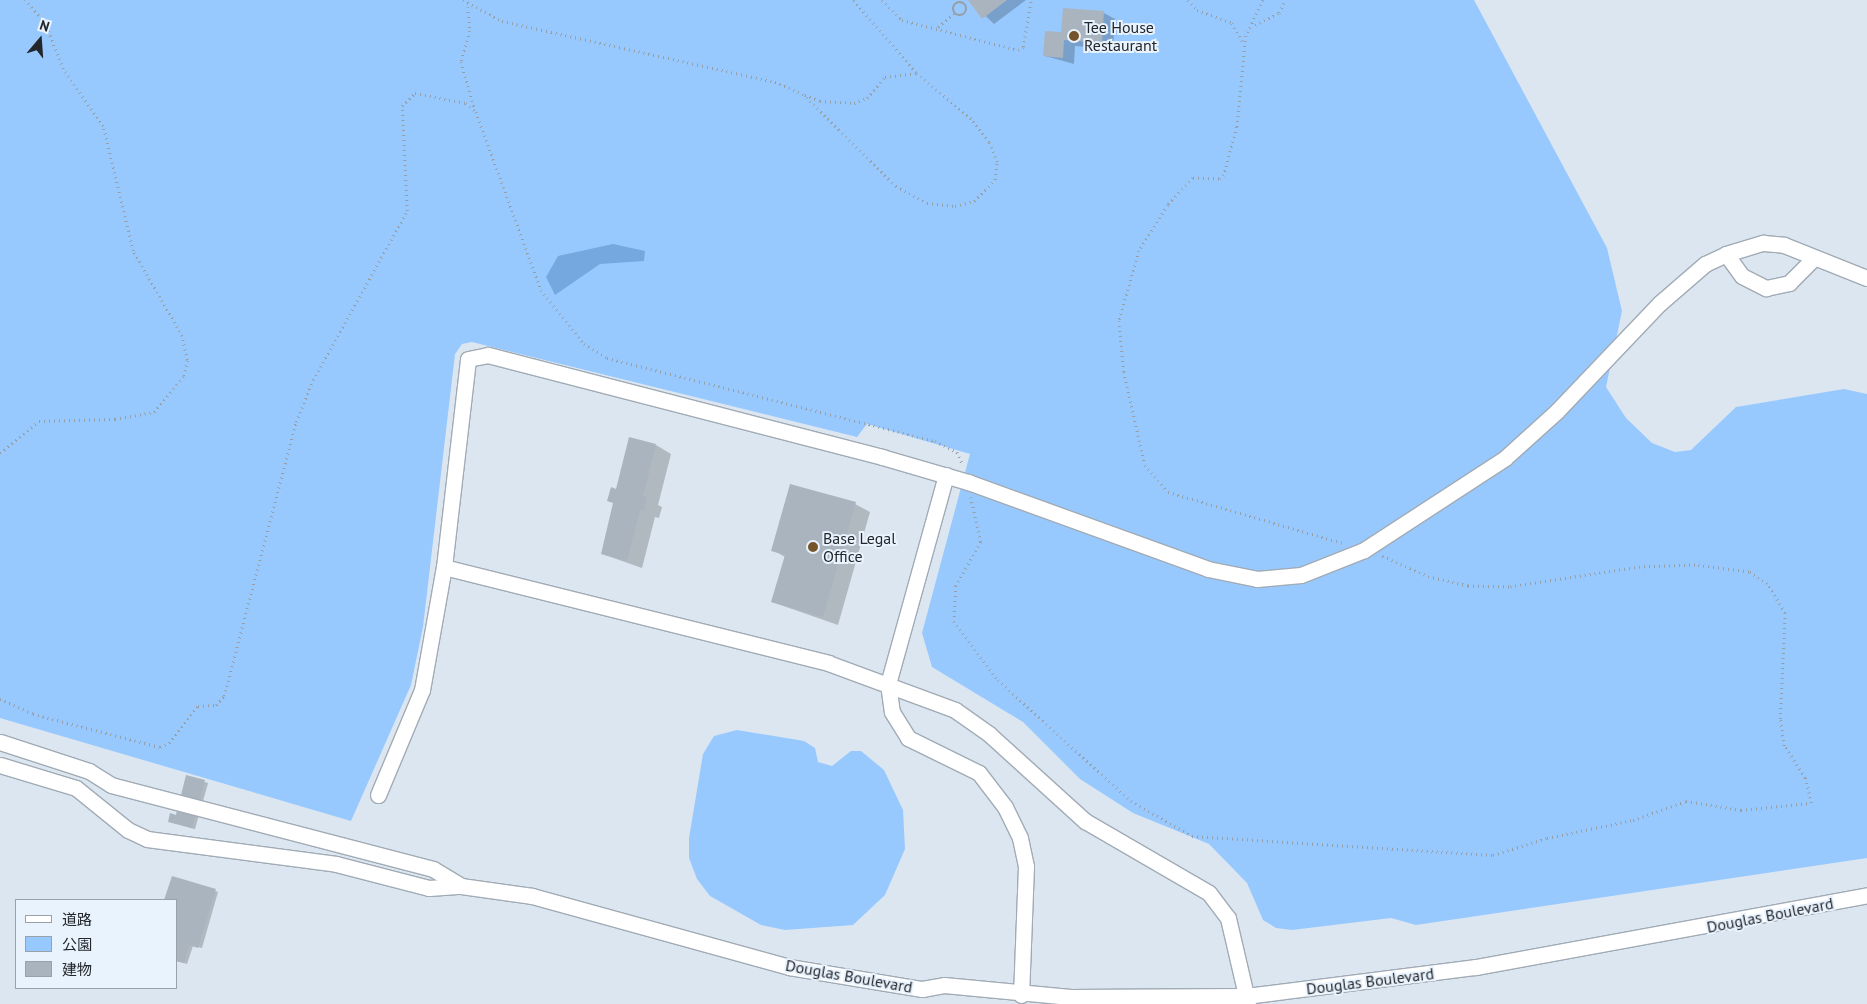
<!DOCTYPE html>
<meta charset="utf-8">
<style>
body{margin:0}
#map{position:relative;width:1867px;height:1004px;overflow:hidden;background:#dce6f1;font-family:"PT Sans","Noto Sans JP",sans-serif}
div>[style]{position:absolute}
.green>*{inset:0;background:#98c9fe}
.water>*{inset:0;background:#74a8df}
.shadow>*{inset:0;background:#0003;transform-origin:0 0}
.building>*{inset:0;background:#aab4bf}
.path>*{height:2.5px;margin-top:-1.25px;transform-origin:0;background:repeating-linear-gradient(90deg,#969ea6 0 1px,transparent 0 5px)}
.path>.ring{margin:-1.25px;padding:0;box-sizing:content-box;background:none;border:2.5px solid #969ea6;border-radius:50%}
.roads{filter:drop-shadow(1px 0 #a1abb5) drop-shadow(-1px 0 #a1abb5) drop-shadow(0 1px #a1abb5) drop-shadow(0 -1px #a1abb5)}
.minor>*{height:15px;margin:-7.5px;padding:0 7.5px;transform-origin:7.5px;border-radius:7.5px;background:#fff}
.dots>*{width:14px;height:14px;translate:-50% -50%;box-sizing:border-box;border:2px solid #e9f3fe;border-radius:50%}
span{translate:-50% -50%;white-space:nowrap;text-align:center;line-height:1.15;-webkit-text-stroke:4px #e9f3fe;paint-order:stroke}
.poi-label{font-size:16px;color:#23272b}
.left{translate:0 -50%;text-align:left}
.street-label{font-size:16px;color:#23272b}
.legend{position:absolute;left:15px;top:899px;width:162px;height:90px;box-sizing:border-box;background:#e9f3fe;border:1px solid #9aa1aa;margin:0;padding:6px 9px;list-style:none;font-size:15px;color:#23272b}
.legend li{display:flex;align-items:center;gap:10px;height:25px}
.legend b{width:25px;border:1px solid #9aa1aa}
.north{position:absolute;left:15px;top:15px;width:50px;height:50px;-webkit-text-stroke:4px #e9f3fe;paint-order:stroke;rotate:18deg;font-size:14px;font-weight:700;line-height:20px;text-align:center;color:#23272b}
.north::after{content:'';display:block;margin:auto;width:18px;height:22px;background:#23272b;clip-path:polygon(50% 0,100% 100%,50% 72%,0 100%)}
</style>
<div id="map">
<div class="green">
<div style="clip-path:polygon(0 0,1474px 0,1607px 248px,1622px 311px,1606px 387px,1626px 418px,1652px 443px,1675px 452px,1691px 450px,1736px 407px,1844px 389px,1867px 394px,1867px 858px,1416px 925px,1391px 918px,1292px 930px,1276px 928px,1263px 920px,1247px 883px,1209px 844px,1133px 813px,1080px 779px,1023px 722px,932px 667px,922px 633px,970px 454px,867px 424px,857px 437px,472px 342px,462px 344px,455px 354px,423px 627px,411px 685px,351px 821px,0 718px)"></div>
<div style="clip-path:polygon(737px 730px,804px 741px,815px 748px,818px 762px,832px 766px,851px 751px,861px 751px,884px 770px,903px 810px,905px 849px,885px 895px,853px 925px,785px 930px,761px 925px,710px 896px,697px 879px,689px 858px,689px 838px,703px 754px,714px 736px)"></div>
</div>
<div class="water">
<div style="clip-path:polygon(613px 244px,645px 251px,644px 261px,600px 264px,555px 295px,546px 277px,558px 256px)"></div>
</div>
<div class="shadow">
<div style="clip-path:polygon(969px 0,1026px 0,994px 24px)"></div>
<div style="clip-path:polygon(1064px 9px,1104px 13px,1115px 19px,1113px 49px,1075px 46px,1074px 64px,1045px 56px,1062px 34px)"></div>
<div style="clip-path:polygon(656px 445px,671px 454px,658px 505px,662px 507px,659px 518px,655px 517px,642px 568px,602px 554px,617px 490px)"></div>
<div style="clip-path:polygon(855px 504px,870px 512px,838px 625px,772px 602px,785px 557px,773px 550px)"></div>
<div style="left:187px;top:777px;width:22px;height:48px;rotate:16deg"></div>
<div style="clip-path:polygon(173px 877px,218px 892px,202px 948px,193px 946px,187px 964px,176px 961px,176px 900px,166px 900px)"></div>
</div>
<div class="building">
<div style="clip-path:polygon(968px 0,1007px 0,982px 19px)"></div>
<div style="clip-path:polygon(1063px 8px,1104px 11px,1102px 43px,1064px 40px,1063px 58px,1043px 56px,1045px 31px,1061px 32px)"></div>
<div style="clip-path:polygon(629px 437px,656px 444px,643px 496px,647px 497px,644px 511px,640px 510px,627px 561px,601px 554px,613px 503px,607px 501px,611px 487px,616px 489px)"></div>
<div style="clip-path:polygon(790px 484px,856px 502px,823px 617px,771px 602px,785px 555px,771px 551px)"></div>
<div style="clip-path:polygon(186px 775px,205px 780px,192px 828px,168px 822px,170px 813px,176px 815px)"></div>
<div style="clip-path:polygon(172px 876px,216px 889px,198px 948px,189px 945px,184px 963px,176px 961px,176px 900px,164px 900px)"></div>
</div>
<div class="path">
<div style="left:463px;top:0;width:44px;rotate:28.3deg"></div>
<div style="left:502px;top:21px;width:280px;rotate:12.6deg"></div>
<div style="left:775px;top:82px;width:30px;rotate:23deg"></div>
<div style="left:803px;top:94px;width:131px;rotate:44.7deg"></div>
<div style="left:896px;top:186px;width:35px;rotate:29deg"></div>
<div style="left:927px;top:203px;width:28px;rotate:6deg"></div>
<div style="left:955px;top:206px;width:20px;rotate:-15deg"></div>
<div style="left:974px;top:201px;width:30px;rotate:-45deg"></div>
<div style="left:995px;top:180px;width:18px;rotate:-84deg"></div>
<div style="left:997px;top:162px;width:22px;rotate:-112deg"></div>
<div style="left:989px;top:142px;width:29px;rotate:-128deg"></div>
<div style="left:971px;top:119px;width:72px;rotate:-140.1deg"></div>
<div style="left:916px;top:73px;width:96px;rotate:-130.8deg"></div>
<div style="left:882px;top:0;width:28px;rotate:45deg"></div>
<div style="left:902px;top:20px;width:120px;rotate:14.5deg"></div>
<div style="left:1018px;top:50px;width:6px;rotate:-31deg"></div>
<div style="left:1023px;top:47px;width:48px;rotate:-80.3deg"></div>
<div style="left:1188px;top:0;width:13px;rotate:48deg"></div>
<div style="left:1197px;top:10px;width:37px;rotate:20deg"></div>
<div style="left:1232px;top:23px;width:24px;rotate:60deg"></div>
<div style="left:1263px;top:0;width:40px;rotate:115deg"></div>
<div style="left:1246px;top:36px;width:91px;rotate:95.6deg"></div>
<div style="left:1237px;top:127px;width:50px;rotate:105.2deg"></div>
<div style="left:1224px;top:175px;width:6px;rotate:141deg"></div>
<div style="left:1219px;top:179px;width:26px;rotate:-178deg"></div>
<div style="left:1193px;top:178px;width:37px;rotate:133deg"></div>
<div style="left:1168px;top:205px;width:54px;rotate:122.2deg"></div>
<div style="left:1139px;top:251px;width:73px;rotate:105.9deg"></div>
<div style="left:1119px;top:321px;width:51px;rotate:84.4deg"></div>
<div style="left:1124px;top:372px;width:95px;rotate:77.3deg"></div>
<div style="left:1145px;top:465px;width:35px;rotate:50deg"></div>
<div style="left:1168px;top:492px;width:181px;rotate:16.3deg"></div>
<div class="ring" style="left:953px;top:2px;width:11.5px;height:11.5px"></div>
<div style="left:468px;top:7px;width:24px;rotate:85deg"></div>
<div style="left:470px;top:31px;width:32px;rotate:106deg"></div>
<div style="left:461px;top:62px;width:50px;rotate:73.7deg"></div>
<div style="left:1255px;top:25px;width:27px;rotate:-27deg"></div>
<div style="left:1279px;top:13px;width:14px;rotate:-65deg"></div>
<div style="left:938px;top:27px;width:21px;rotate:-41deg"></div>
<div style="left:805px;top:95px;width:16px;rotate:22deg"></div>
<div style="left:820px;top:101px;width:34px;rotate:3deg"></div>
<div style="left:854px;top:103px;width:14px;rotate:-21deg"></div>
<div style="left:867px;top:98px;width:28px;rotate:-49deg"></div>
<div style="left:885px;top:77px;width:31px;rotate:-7deg"></div>
<div style="left:0;top:453px;width:50px;rotate:-39.4deg"></div>
<div style="left:39px;top:421px;width:76px;rotate:-1.5deg"></div>
<div style="left:115px;top:419px;width:40px;rotate:-10deg"></div>
<div style="left:154px;top:412px;width:47px;rotate:-50.2deg"></div>
<div style="left:184px;top:376px;width:16px;rotate:-79deg"></div>
<div style="left:187px;top:360px;width:25px;rotate:-102deg"></div>
<div style="left:182px;top:336px;width:98px;rotate:-120deg"></div>
<div style="left:133px;top:251px;width:129px;rotate:-103.5deg"></div>
<div style="left:103px;top:126px;width:70px;rotate:-125.1deg"></div>
<div style="left:63px;top:69px;width:49px;rotate:-111.4deg"></div>
<div style="left:45px;top:23px;width:31px;rotate:-132deg"></div>
<div style="left:971px;top:497px;width:46px;rotate:77.5deg"></div>
<div style="left:981px;top:542px;width:51px;rotate:119.6deg"></div>
<div style="left:956px;top:586px;width:35px;rotate:93deg"></div>
<div style="left:954px;top:621px;width:74px;rotate:53.3deg"></div>
<div style="left:998px;top:680px;width:180px;rotate:42.3deg"></div>
<div style="left:1131px;top:801px;width:70px;rotate:29.8deg"></div>
<div style="left:1192px;top:836px;width:302px;rotate:3.6deg"></div>
<div style="left:1493px;top:855px;width:57px;rotate:-17.5deg"></div>
<div style="left:1547px;top:838px;width:88px;rotate:-11.8deg"></div>
<div style="left:1633px;top:820px;width:56px;rotate:-19.7deg"></div>
<div style="left:1686px;top:801px;width:56px;rotate:9.3deg"></div>
<div style="left:1741px;top:810px;width:70px;rotate:-5.7deg"></div>
<div style="left:1811px;top:803px;width:26px;rotate:-103deg"></div>
<div style="left:1805px;top:778px;width:38px;rotate:-123deg"></div>
<div style="left:1784px;top:746px;width:27px;rotate:-98deg"></div>
<div style="left:1780px;top:719px;width:106px;rotate:-87.3deg"></div>
<div style="left:1785px;top:613px;width:34px;rotate:-122deg"></div>
<div style="left:1767px;top:584px;width:22px;rotate:-146deg"></div>
<div style="left:1749px;top:572px;width:54px;rotate:-172.6deg"></div>
<div style="left:1695px;top:565px;width:55px;rotate:177.9deg"></div>
<div style="left:1640px;top:567px;width:133px;rotate:171.3deg"></div>
<div style="left:1509px;top:587px;width:41px;rotate:-178.6deg"></div>
<div style="left:1468px;top:586px;width:40px;rotate:-167deg"></div>
<div style="left:1429px;top:577px;width:52px;rotate:-156.4deg"></div>
<div style="left:0;top:699px;width:36px;rotate:24deg"></div>
<div style="left:33px;top:714px;width:131px;rotate:14.6deg"></div>
<div style="left:160px;top:747px;width:10px;rotate:-24deg"></div>
<div style="left:169px;top:743px;width:47px;rotate:-51.9deg"></div>
<div style="left:198px;top:706px;width:18px;rotate:-3deg"></div>
<div style="left:216px;top:705px;width:12px;rotate:-48deg"></div>
<div style="left:224px;top:696px;width:283px;rotate:-75.3deg"></div>
<div style="left:296px;top:422px;width:45px;rotate:-68deg"></div>
<div style="left:313px;top:380px;width:193px;rotate:-60.9deg"></div>
<div style="left:407px;top:211px;width:105px;rotate:-92.7deg"></div>
<div style="left:402px;top:106px;width:18px;rotate:-45deg"></div>
<div style="left:415px;top:93px;width:52px;rotate:11.1deg"></div>
<div style="left:466px;top:103px;width:13px;rotate:42deg"></div>
<div style="left:476px;top:112px;width:189px;rotate:69.9deg"></div>
<div style="left:541px;top:290px;width:69px;rotate:51.5deg"></div>
<div style="left:584px;top:344px;width:27px;rotate:31deg"></div>
<div style="left:607px;top:358px;width:338px;rotate:14.2deg"></div>
<div style="left:935px;top:441px;width:25px;rotate:27deg"></div>
<div style="left:957px;top:452px;width:14px;rotate:65deg"></div>
</div>
<div class="roads">
<div class="minor">
<div style="left:1726px;top:254px;width:27px;rotate:54deg"></div>
<div style="left:1742px;top:276px;width:27px;rotate:27deg"></div>
<div style="left:1766px;top:288px;width:24px;rotate:-12deg"></div>
<div style="left:1789px;top:283px;width:35px;rotate:-45deg"></div>
<div style="left:946px;top:475px;width:217px;rotate:105.5deg"></div>
<div style="left:888px;top:684px;width:28px;rotate:82deg"></div>
<div style="left:892px;top:712px;width:31px;rotate:58deg"></div>
<div style="left:908px;top:738px;width:79px;rotate:26.2deg"></div>
<div style="left:979px;top:773px;width:43px;rotate:52.6deg"></div>
<div style="left:1005px;top:807px;width:34px;rotate:64deg"></div>
<div style="left:1020px;top:838px;width:29px;rotate:78deg"></div>
<div style="left:1026px;top:866px;width:129px;rotate:92.2deg"></div>
<div style="left:444px;top:567px;width:396px;rotate:14deg"></div>
<div style="left:828px;top:663px;width:135px;rotate:20.3deg"></div>
<div style="left:955px;top:710px;width:42px;rotate:35.2deg"></div>
<div style="left:989px;top:734px;width:130px;rotate:42.2deg"></div>
<div style="left:1085px;top:821px;width:143px;rotate:30.1deg"></div>
<div style="left:1209px;top:893px;width:31px;rotate:53deg"></div>
<div style="left:1228px;top:918px;width:88px;rotate:76.9deg"></div>
<div style="left:0;top:742px;width:94px;rotate:18deg"></div>
<div style="left:89px;top:771px;width:26px;rotate:32deg"></div>
<div style="left:111px;top:785px;width:333px;rotate:14.6deg"></div>
<div style="left:433px;top:869px;width:33px;rotate:31deg"></div>
<div style="left:0;top:765px;width:79px;rotate:16.8deg"></div>
<div style="left:76px;top:788px;width:67px;rotate:38.9deg"></div>
<div style="left:128px;top:830px;width:21px;rotate:25deg"></div>
<div style="left:147px;top:839px;width:191px;rotate:7.5deg"></div>
<div style="left:336px;top:864px;width:96px;rotate:14.5deg"></div>
<div style="left:429px;top:888px;width:32px;rotate:-4deg"></div>
<div style="left:461px;top:886px;width:72px;rotate:8deg"></div>
<div style="left:532px;top:896px;width:267px;rotate:15.4deg"></div>
<div style="left:789px;top:967px;width:135px;rotate:9.4deg"></div>
<div style="left:922px;top:989px;width:22px;rotate:-10deg"></div>
<div style="left:944px;top:985px;width:127px;rotate:5.4deg"></div>
<div style="left:1070px;top:997px;width:176px;rotate:-0.3deg"></div>
<div style="left:1246px;top:996px;width:232px;rotate:-7.2deg"></div>
<div style="left:1476px;top:967px;width:398px;rotate:-10.4deg"></div>
<div style="left:378px;top:795px;width:114px;rotate:-67.3deg"></div>
<div style="left:422px;top:690px;width:125px;rotate:-79.9deg"></div>
<div style="left:444px;top:567px;width:209px;rotate:-83.4deg"></div>
<div style="left:468px;top:359px;width:20px;rotate:-11deg"></div>
<div style="left:488px;top:355px;width:407px;rotate:14.5deg"></div>
<div style="left:882px;top:457px;width:90px;rotate:16.2deg"></div>
<div style="left:968px;top:482px;width:255px;rotate:19.9deg"></div>
<div style="left:1208px;top:569px;width:50px;rotate:11.5deg"></div>
<div style="left:1257px;top:579px;width:44px;rotate:-5.2deg"></div>
<div style="left:1301px;top:575px;width:68px;rotate:-21.6deg"></div>
<div style="left:1364px;top:550px;width:168px;rotate:-33.1deg"></div>
<div style="left:1505px;top:458px;width:70px;rotate:-42.1deg"></div>
<div style="left:1557px;top:411px;width:149px;rotate:-46.4deg"></div>
<div style="left:1660px;top:303px;width:60px;rotate:-40.9deg"></div>
<div style="left:1705px;top:264px;width:23px;rotate:-25deg"></div>
<div style="left:1726px;top:254px;width:39px;rotate:-17deg"></div>
<div style="left:1763px;top:243px;width:21px;rotate:5deg"></div>
<div style="left:1784px;top:245px;width:89px;rotate:21.7deg"></div>
</div>
</div>
<div class="dots">
<div style="left:1074px;top:36px;background:#75542b"></div>
<div style="left:813px;top:547px;background:#75542b"></div>
</div>
<div class="poi-label">
<span class="left" style="left:1084px;top:36px">Tee House<br>Restaurant</span>
<span class="left" style="left:823px;top:547px">Base Legal<br>Office</span>
</div>
<div class="street-label">
<span style="left:1770px;top:915px;rotate:-11deg">Douglas Boulevard</span>
<span style="left:849px;top:976px;rotate:10deg">Douglas Boulevard</span>
<span style="left:1370px;top:981px;rotate:-7deg">Douglas Boulevard</span>
</div>
<ul class="legend">
<li><b style="height:6px;background:#fff"></b>道路</li>
<li><b style="height:14px;background:#98c9fe"></b>公園</li>
<li><b style="height:14px;background:#aab4bf"></b>建物</li>
</ul>
<div class="north">N</div>
</div>
